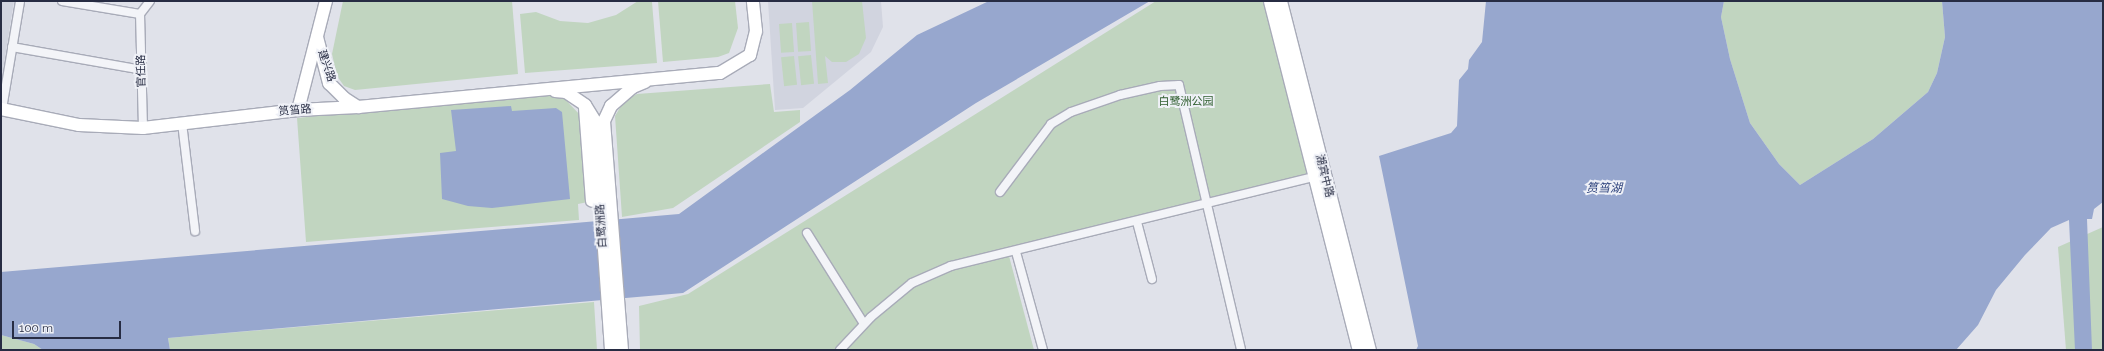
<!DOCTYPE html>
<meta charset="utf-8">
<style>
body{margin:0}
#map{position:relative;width:2104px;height:351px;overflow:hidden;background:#e0e2ea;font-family:Raleway,"Noto Sans SC",sans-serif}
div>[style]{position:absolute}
.built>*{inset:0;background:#d1d4df}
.green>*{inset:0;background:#c1d5c0;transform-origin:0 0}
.water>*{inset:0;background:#97a7ce}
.roads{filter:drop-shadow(1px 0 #a8abb8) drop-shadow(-1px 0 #a8abb8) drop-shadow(0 1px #a8abb8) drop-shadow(0 -1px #a8abb8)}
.street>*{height:8px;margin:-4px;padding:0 4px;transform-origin:4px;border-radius:4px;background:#f3f4f8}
.secondary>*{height:12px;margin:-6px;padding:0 6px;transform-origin:6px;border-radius:6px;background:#fff}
.primary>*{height:13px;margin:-6.5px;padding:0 6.5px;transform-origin:6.5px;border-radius:6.5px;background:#fff}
span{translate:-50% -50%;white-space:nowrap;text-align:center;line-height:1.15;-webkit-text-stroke:4px #eff1f7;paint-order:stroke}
.street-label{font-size:11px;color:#272c43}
.park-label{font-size:11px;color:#326032}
.water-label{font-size:12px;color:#2c417b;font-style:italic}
.frame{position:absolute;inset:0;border:2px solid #272c43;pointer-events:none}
.scale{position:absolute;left:12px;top:321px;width:109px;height:18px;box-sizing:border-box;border:2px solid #272c43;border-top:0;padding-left:5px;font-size:12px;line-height:14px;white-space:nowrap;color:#272c43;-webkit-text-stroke:3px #eff1f7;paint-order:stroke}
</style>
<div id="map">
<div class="built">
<div style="clip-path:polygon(1px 1px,14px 1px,1px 83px)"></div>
<div style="clip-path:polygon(768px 1px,881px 1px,883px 27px,871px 52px,803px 108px,775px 110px)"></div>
</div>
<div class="green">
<div style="clip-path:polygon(343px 1px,512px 1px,518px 74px,355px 90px,344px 86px,337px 76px,332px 54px)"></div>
<div style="clip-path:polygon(638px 1px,652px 2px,657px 63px,525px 73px,520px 14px,536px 12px,560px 21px,588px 23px,616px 15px)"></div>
<div style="clip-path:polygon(658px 1px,735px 1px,738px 28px,729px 53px,718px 57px,663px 62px)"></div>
<div style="clip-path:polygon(812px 1px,862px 1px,866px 38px,859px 54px,846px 62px,832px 62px,825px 56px,828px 83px,818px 84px)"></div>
<div style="clip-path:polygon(1156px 1px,1265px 1px,1315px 177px,952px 261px,913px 277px,871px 317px,850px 333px,838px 350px,640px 350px,639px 306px,688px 294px)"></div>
<div style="clip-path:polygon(1724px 1px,1942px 1px,1945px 37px,1937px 73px,1928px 92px,1873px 139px,1800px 185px,1779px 164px,1750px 123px,1730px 59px,1721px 17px)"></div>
<div style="left:809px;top:22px;width:29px;height:13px;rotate:86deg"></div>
<div style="left:792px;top:23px;width:29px;height:13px;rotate:86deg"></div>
<div style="left:811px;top:55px;width:29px;height:13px;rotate:84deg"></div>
<div style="left:794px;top:56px;width:29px;height:13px;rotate:84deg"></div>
<div style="clip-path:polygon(770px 84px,774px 112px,800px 110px,800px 122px,673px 208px,622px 217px,615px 116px,624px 101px,637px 94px)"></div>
<div style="clip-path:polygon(538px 93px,561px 95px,581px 116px,588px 202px,578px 204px,579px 220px,306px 242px,297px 118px)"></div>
<div style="clip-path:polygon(2103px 227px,2103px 350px,2066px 350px,2058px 247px)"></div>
<div style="clip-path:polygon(1009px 256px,1034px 350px,847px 350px,860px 334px,905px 292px,950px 270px)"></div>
<div style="clip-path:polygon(594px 302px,597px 350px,170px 350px,168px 338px)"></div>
<div style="clip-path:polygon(1px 335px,34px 344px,43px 350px,1px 350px)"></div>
</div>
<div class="water">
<div style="clip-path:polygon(989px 1px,1150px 1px,976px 103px,683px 293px,168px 338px,170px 350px,43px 350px,34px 344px,1px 335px,1px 272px,679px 214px,850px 90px,917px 35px)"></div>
<div style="clip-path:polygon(1486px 1px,1724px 1px,1721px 17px,1730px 59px,1750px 123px,1779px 164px,1800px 185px,1873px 139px,1928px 92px,1937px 73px,1945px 37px,1942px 1px,2103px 1px,2103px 202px,2094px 209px,2092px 219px,2087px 219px,2092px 350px,2075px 350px,2069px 220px,2051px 228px,2025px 255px,1996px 290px,1978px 325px,1956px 350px,1416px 350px,1418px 346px,1379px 156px,1451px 133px,1457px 126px,1459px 80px,1468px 69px,1469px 60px,1482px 42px)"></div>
<div style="clip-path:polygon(511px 106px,512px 111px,556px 108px,562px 112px,570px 199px,492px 208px,468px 206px,442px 199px,440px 153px,456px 151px,451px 110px)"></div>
</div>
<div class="roads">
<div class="street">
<div style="left:62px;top:1px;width:79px;rotate:9.5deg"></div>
<div style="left:12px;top:47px;width:132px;rotate:10deg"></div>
<div style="left:2px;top:109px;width:109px;rotate:-80.5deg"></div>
<div style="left:182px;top:123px;width:109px;rotate:83.1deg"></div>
<div style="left:143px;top:128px;width:114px;rotate:-91.5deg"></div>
<div style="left:140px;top:14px;width:16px;rotate:-52deg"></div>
<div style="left:1000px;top:192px;width:85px;rotate:-53.1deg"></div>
<div style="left:1051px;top:124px;width:23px;rotate:-31deg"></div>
<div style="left:1071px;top:112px;width:52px;rotate:-19.1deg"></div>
<div style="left:1120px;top:95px;width:41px;rotate:-12.7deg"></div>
<div style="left:1160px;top:86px;width:19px;rotate:-3deg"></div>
<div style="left:1179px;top:85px;width:272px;rotate:76.8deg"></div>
<div style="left:1137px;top:222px;width:59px;rotate:75.3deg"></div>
<div style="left:807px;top:233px;width:107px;rotate:57.9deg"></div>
<div style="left:1016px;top:252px;width:102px;rotate:74.6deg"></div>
<div style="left:840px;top:350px;width:45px;rotate:-46.8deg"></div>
<div style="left:871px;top:317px;width:53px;rotate:-39.7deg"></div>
<div style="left:912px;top:283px;width:43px;rotate:-23.6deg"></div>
<div style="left:951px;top:266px;width:378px;rotate:-13.8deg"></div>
</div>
<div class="secondary">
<div style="left:317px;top:37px;width:48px;rotate:75.4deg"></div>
<div style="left:329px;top:83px;width:21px;rotate:45deg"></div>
<div style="left:344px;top:98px;width:17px;rotate:33deg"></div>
<div style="left:555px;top:91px;width:11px;rotate:5deg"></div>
<div style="left:566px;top:92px;width:23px;rotate:34deg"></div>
<div style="left:585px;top:105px;width:19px;rotate:58deg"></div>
<div style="left:595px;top:121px;width:230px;rotate:86deg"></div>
<div style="left:585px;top:108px;width:93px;rotate:85.7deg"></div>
<div style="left:1px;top:109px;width:80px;rotate:11.6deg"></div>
<div style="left:79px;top:125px;width:64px;rotate:2.7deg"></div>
<div style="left:143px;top:128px;width:156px;rotate:-6.6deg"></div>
<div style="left:298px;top:110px;width:60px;rotate:-2.9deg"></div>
<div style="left:358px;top:107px;width:364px;rotate:-5.4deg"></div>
<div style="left:720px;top:73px;width:35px;rotate:-31deg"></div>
<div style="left:750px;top:55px;width:25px;rotate:-76deg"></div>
<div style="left:756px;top:31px;width:30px;rotate:-96deg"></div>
<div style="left:298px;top:110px;width:113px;rotate:-75.6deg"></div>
<div style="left:622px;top:350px;width:230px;rotate:-94.5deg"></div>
<div style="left:604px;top:121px;width:17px;rotate:-65deg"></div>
<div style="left:611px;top:106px;width:29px;rotate:-41deg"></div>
<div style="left:633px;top:87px;width:13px;rotate:-23deg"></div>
</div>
<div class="primary">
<div style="left:1270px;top:1px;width:360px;rotate:75.7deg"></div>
<div style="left:1280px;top:1px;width:360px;rotate:75.7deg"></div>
</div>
</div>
<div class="street-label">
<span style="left:326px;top:66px;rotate:72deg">建兴路</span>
<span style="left:142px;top:71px;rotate:-91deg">官任路</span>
<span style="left:295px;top:111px;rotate:-5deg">筼筜路</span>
<span style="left:1324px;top:176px;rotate:76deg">湖宾中路</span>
<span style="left:602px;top:226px;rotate:-94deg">白鹭洲路</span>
</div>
<div class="park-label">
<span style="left:1186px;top:102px">白鹭洲公园</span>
</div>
<div class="water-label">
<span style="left:1604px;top:189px">筼筜湖</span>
</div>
<div class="frame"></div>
<div class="scale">100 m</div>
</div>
